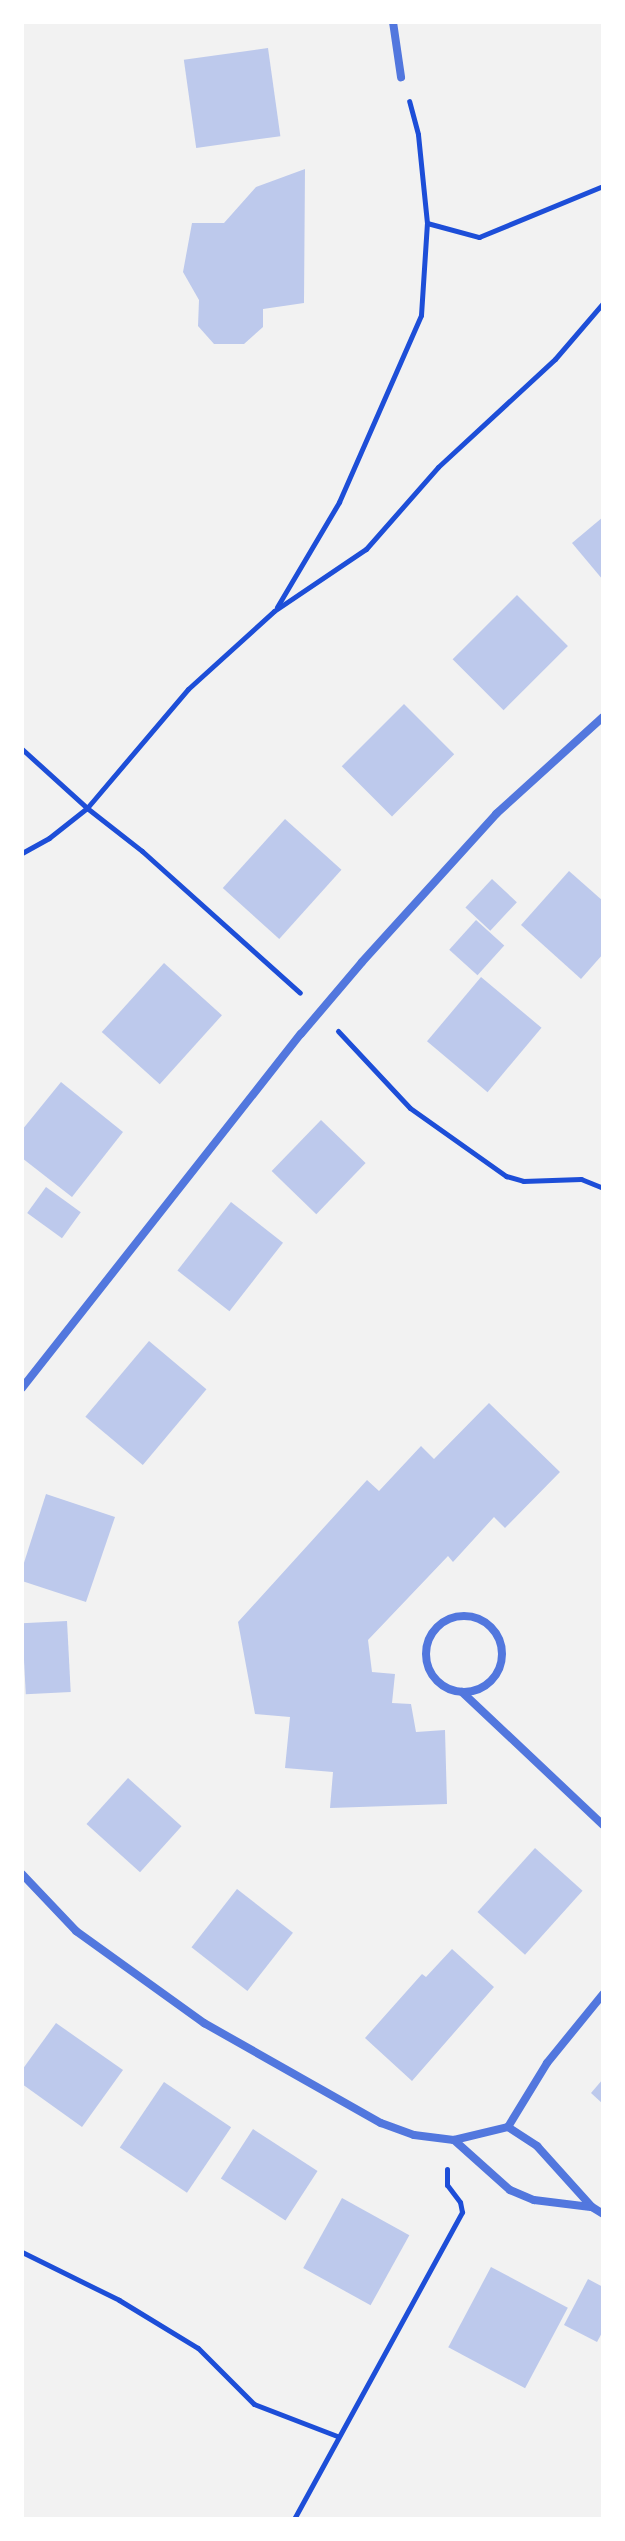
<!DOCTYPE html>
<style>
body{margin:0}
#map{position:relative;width:625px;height:2541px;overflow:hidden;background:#f2f2f2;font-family:Figtree,sans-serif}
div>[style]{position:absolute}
.building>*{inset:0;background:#bdc9ec;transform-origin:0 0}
.path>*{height:5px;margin:-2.5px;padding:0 2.5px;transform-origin:2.5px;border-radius:2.5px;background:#1d4ed8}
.minor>*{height:8px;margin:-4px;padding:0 4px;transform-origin:4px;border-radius:4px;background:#5277de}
.minor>.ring{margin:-4px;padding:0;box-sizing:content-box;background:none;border:8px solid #5277de;border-radius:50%}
span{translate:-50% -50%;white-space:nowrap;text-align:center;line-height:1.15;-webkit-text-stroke:8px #fff;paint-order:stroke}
.frame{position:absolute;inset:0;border:24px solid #fff;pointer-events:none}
</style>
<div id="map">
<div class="building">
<div style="left:268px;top:48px;width:89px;height:85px;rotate:82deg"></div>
<div style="clip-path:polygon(305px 169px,304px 303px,263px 309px,263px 327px,244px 344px,214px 344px,198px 326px,199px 300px,183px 272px,192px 223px,224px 223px,256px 187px)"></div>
<div style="clip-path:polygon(603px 517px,603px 580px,572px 543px)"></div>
<div style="left:517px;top:595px;width:72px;height:91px;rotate:45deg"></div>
<div style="left:404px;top:704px;width:71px;height:88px;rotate:45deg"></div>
<div style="left:285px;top:819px;width:76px;height:93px;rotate:42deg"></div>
<div style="clip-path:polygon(569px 871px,603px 901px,603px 954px,581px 979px,521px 925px)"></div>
<div style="left:492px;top:879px;width:34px;height:39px;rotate:43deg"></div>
<div style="left:476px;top:920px;width:38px;height:40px;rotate:42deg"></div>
<div style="left:164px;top:963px;width:78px;height:93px;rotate:42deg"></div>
<div style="left:481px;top:977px;width:79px;height:84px;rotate:40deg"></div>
<div style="clip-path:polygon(61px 1082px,123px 1132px,72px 1197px,22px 1158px,22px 1130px)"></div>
<div style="left:321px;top:1120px;width:62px;height:71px;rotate:44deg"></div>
<div style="left:46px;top:1187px;width:43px;height:32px;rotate:36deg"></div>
<div style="left:231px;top:1202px;width:66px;height:87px;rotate:38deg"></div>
<div style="left:149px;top:1341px;width:75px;height:99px;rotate:40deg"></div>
<div style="clip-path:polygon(489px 1403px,560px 1472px,505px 1528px,494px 1517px,453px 1562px,448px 1556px,368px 1640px,372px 1672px,395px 1674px,392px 1703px,411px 1704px,416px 1732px,445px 1730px,447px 1804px,330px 1808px,333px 1772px,285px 1768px,290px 1717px,255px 1714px,238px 1622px,367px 1480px,379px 1491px,421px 1446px,434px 1459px)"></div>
<div style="clip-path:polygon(46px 1494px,115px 1517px,86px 1602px,22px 1581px,22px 1569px)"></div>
<div style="left:67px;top:1621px;width:71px;height:45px;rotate:87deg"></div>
<div style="left:128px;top:1778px;width:72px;height:62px;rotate:42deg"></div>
<div style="left:535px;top:1848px;width:64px;height:86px;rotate:42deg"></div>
<div style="left:237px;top:1889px;width:71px;height:74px;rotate:38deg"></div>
<div style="clip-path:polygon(452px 1949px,494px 1987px,412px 2081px,365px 2038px,422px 1974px,426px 1977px)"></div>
<div style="clip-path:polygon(56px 2023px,123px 2070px,82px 2127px,22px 2084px,22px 2070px)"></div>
<div style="clip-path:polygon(603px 2079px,603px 2104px,591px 2093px)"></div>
<div style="left:164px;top:2082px;width:81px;height:79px;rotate:34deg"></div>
<div style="left:253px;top:2129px;width:77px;height:59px;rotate:33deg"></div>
<div style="left:342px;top:2198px;width:77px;height:80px;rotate:29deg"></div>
<div style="left:491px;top:2267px;width:87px;height:91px;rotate:28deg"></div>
<div style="clip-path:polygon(588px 2279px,603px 2287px,603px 2331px,597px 2342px,564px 2325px)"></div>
</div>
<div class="path">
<div style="left:427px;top:223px;width:54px;rotate:15.1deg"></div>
<div style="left:479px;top:237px;width:134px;rotate:-22.4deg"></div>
<div style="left:277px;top:607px;width:122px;rotate:-59.4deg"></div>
<div style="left:339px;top:502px;width:204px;rotate:-66.3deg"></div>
<div style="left:421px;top:315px;width:92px;rotate:-86.3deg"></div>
<div style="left:427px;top:223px;width:89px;rotate:-95.8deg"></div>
<div style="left:418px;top:134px;width:34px;rotate:-105deg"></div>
<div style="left:22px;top:749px;width:88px;rotate:42.2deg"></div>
<div style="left:87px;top:808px;width:70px;rotate:38deg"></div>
<div style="left:142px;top:851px;width:212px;rotate:41.9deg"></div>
<div style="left:22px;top:853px;width:31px;rotate:-29deg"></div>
<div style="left:49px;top:838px;width:48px;rotate:-38.3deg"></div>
<div style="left:87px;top:808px;width:156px;rotate:-49.7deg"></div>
<div style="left:188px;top:689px;width:116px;rotate:-42.2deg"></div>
<div style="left:274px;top:611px;width:111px;rotate:-34deg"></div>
<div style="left:366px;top:549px;width:109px;rotate:-48.7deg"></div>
<div style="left:438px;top:467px;width:159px;rotate:-42.7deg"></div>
<div style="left:555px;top:359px;width:74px;rotate:-49.4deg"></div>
<div style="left:338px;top:1031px;width:105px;rotate:46.9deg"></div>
<div style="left:410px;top:1108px;width:118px;rotate:35.3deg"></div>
<div style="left:506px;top:1176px;width:18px;rotate:16deg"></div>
<div style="left:523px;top:1181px;width:58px;rotate:-2deg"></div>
<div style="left:581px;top:1179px;width:24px;rotate:22deg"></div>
<div style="left:22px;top:2252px;width:108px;rotate:26.3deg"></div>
<div style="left:119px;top:2300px;width:92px;rotate:31.3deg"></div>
<div style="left:198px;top:2348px;width:79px;rotate:45deg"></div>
<div style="left:254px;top:2404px;width:89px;rotate:21.1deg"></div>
<div style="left:294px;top:2519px;width:350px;rotate:-61.3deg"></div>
<div style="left:462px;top:2212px;width:10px;rotate:-101deg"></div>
<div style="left:460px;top:2202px;width:21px;rotate:-127deg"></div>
<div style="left:447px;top:2185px;width:16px;rotate:-90deg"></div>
</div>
<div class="minor">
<div style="left:393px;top:22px;width:56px;rotate:81.7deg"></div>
<div style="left:22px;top:1388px;width:451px;rotate:-51.8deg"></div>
<div style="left:301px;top:1034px;width:94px;rotate:-49.7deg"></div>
<div style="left:362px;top:962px;width:200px;rotate:-47.8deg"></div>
<div style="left:496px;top:814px;width:144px;rotate:-42.2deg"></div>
<div class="ring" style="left:426px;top:1616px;width:68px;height:68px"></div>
<div style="left:462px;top:1692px;width:194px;rotate:43.3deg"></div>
<div style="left:22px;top:1874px;width:79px;rotate:46.5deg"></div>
<div style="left:76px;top:1931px;width:158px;rotate:35.7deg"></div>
<div style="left:204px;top:2023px;width:203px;rotate:29.5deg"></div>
<div style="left:381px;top:2123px;width:35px;rotate:20deg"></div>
<div style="left:414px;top:2135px;width:40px;rotate:7.1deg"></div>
<div style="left:454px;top:2140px;width:56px;rotate:-13.5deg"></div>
<div style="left:508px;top:2127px;width:35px;rotate:33deg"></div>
<div style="left:537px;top:2146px;width:82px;rotate:48deg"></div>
<div style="left:592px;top:2207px;width:13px;rotate:32deg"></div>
<div style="left:508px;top:2127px;width:75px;rotate:-58.6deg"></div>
<div style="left:547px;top:2063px;width:89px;rotate:-50.9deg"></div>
<div style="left:454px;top:2140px;width:75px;rotate:41.8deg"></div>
<div style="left:510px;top:2190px;width:26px;rotate:23deg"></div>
<div style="left:534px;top:2200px;width:57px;rotate:7deg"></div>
</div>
<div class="frame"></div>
</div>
